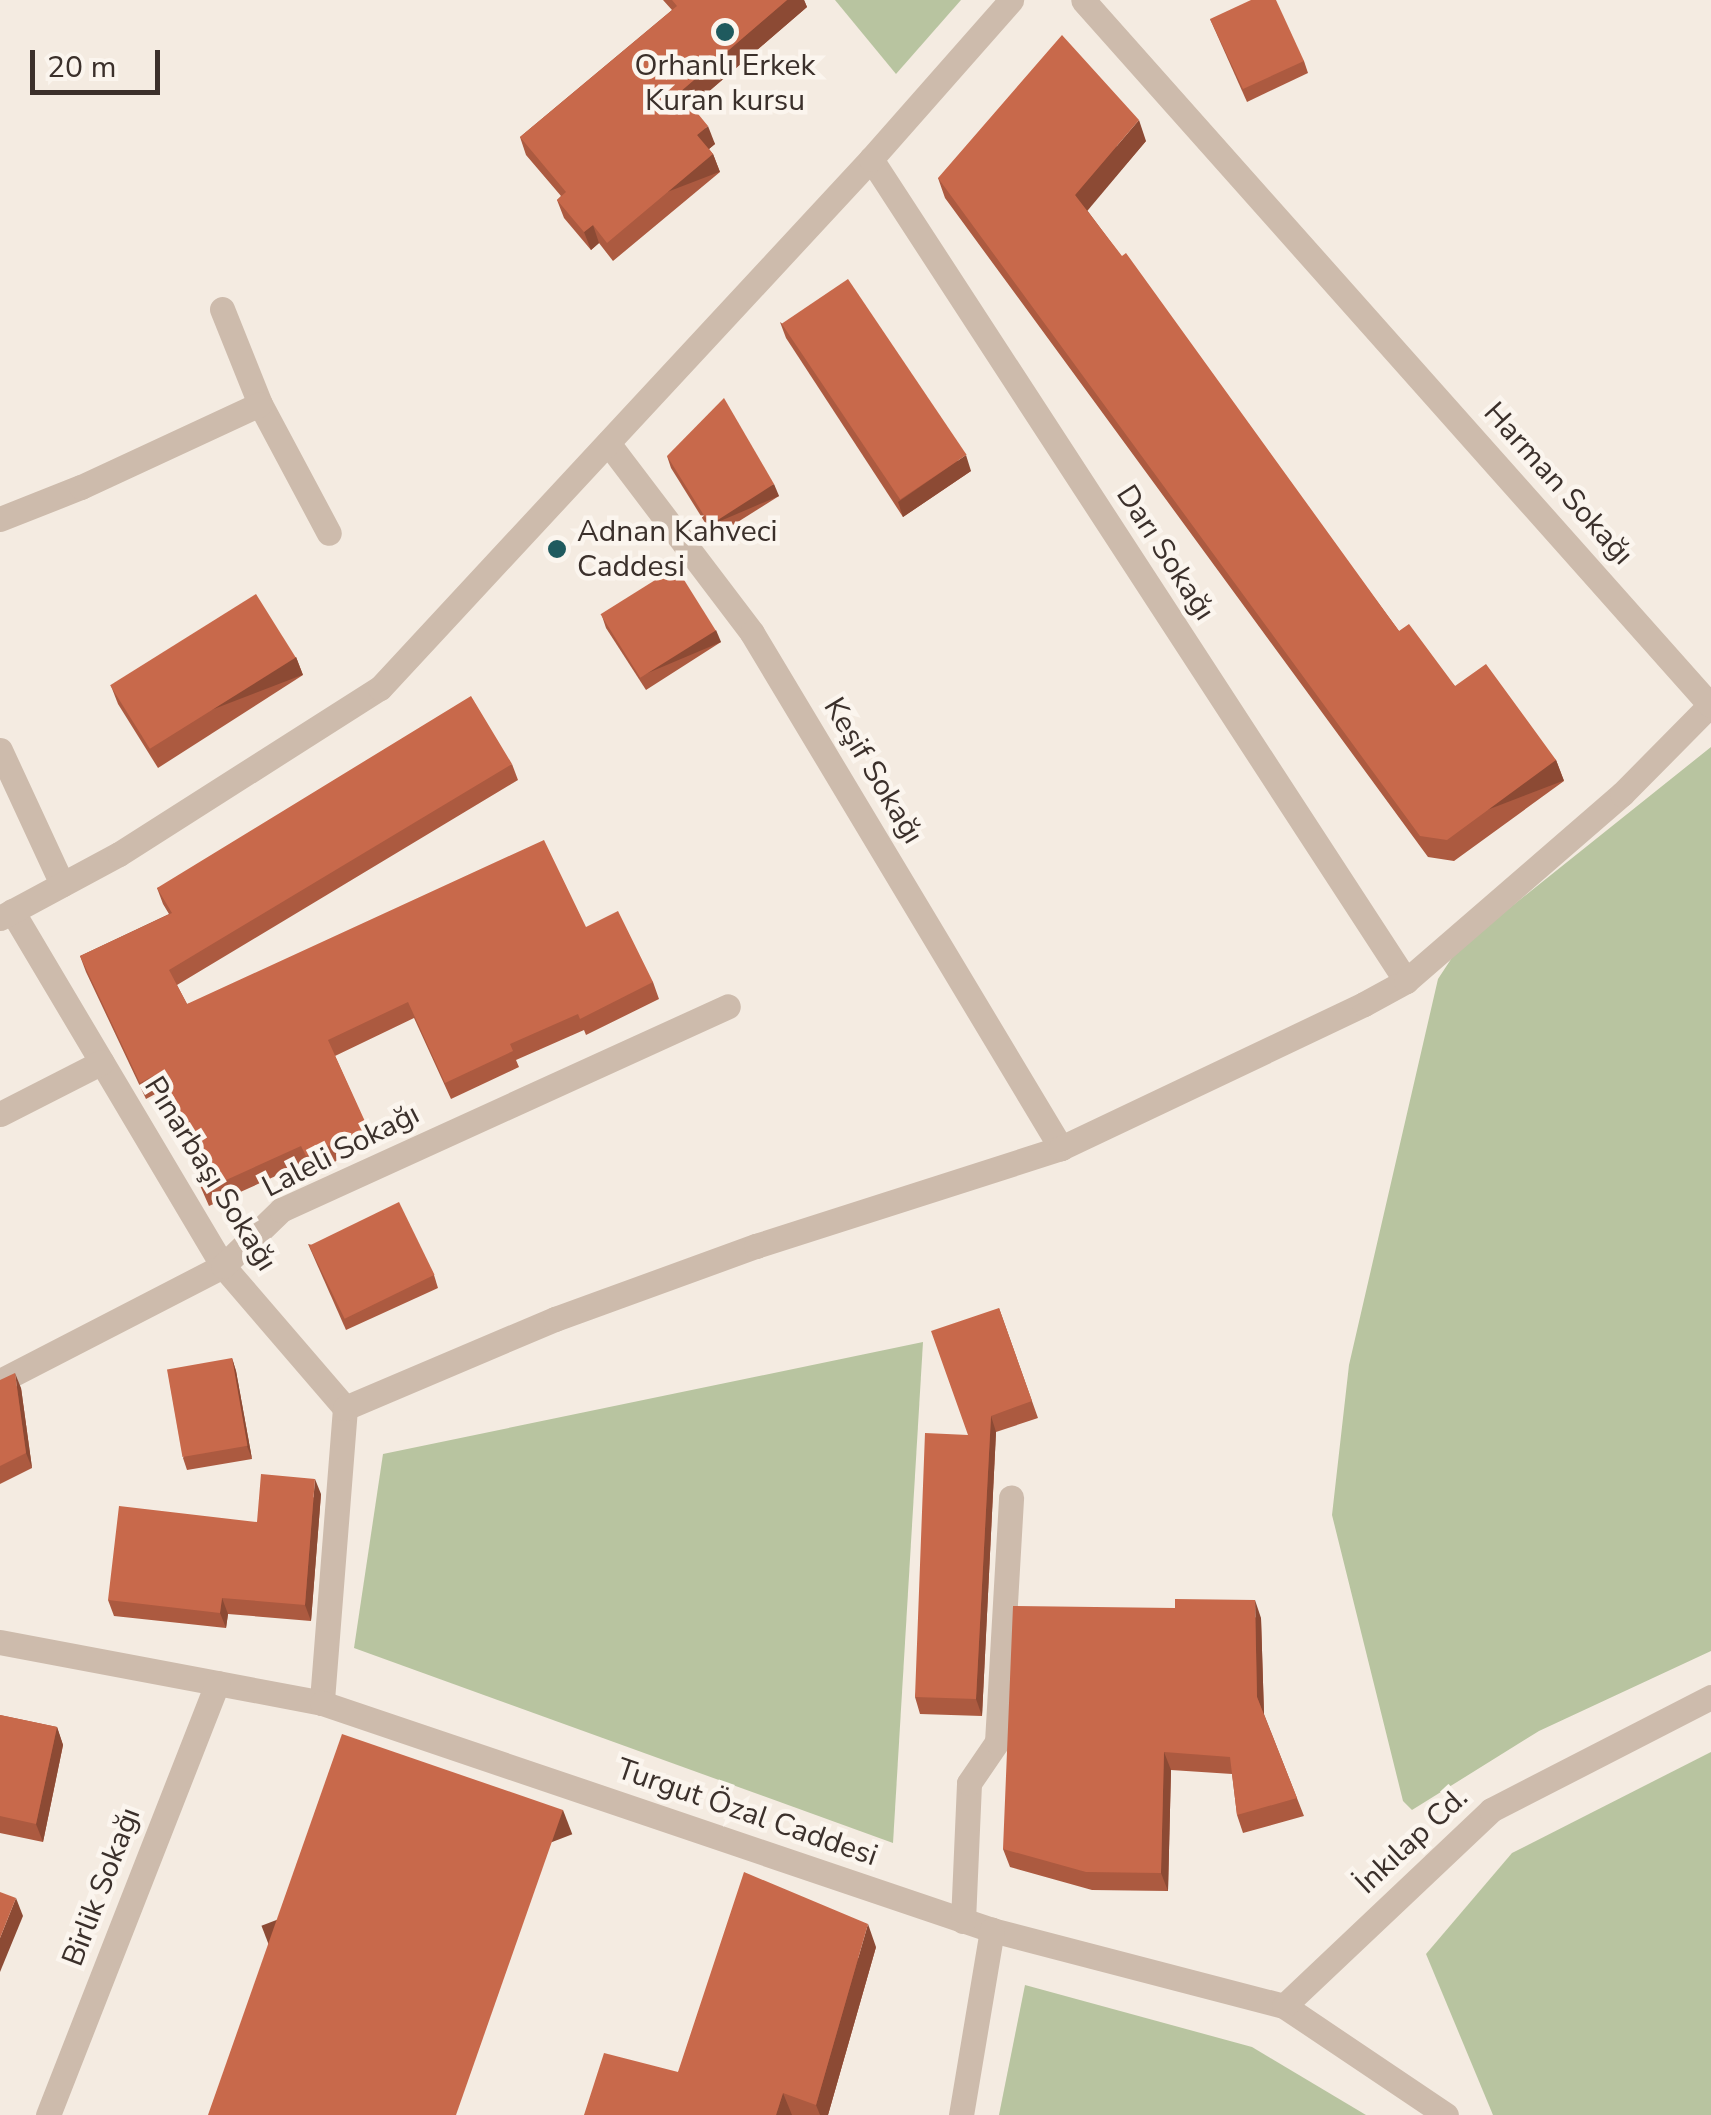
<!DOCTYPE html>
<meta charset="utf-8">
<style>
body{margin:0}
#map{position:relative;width:1711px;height:2115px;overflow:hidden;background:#f4ebe1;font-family:"Nunito Sans",sans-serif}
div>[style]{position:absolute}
.green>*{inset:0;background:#b8c4a0}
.minor>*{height:25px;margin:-12.5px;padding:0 12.5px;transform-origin:12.5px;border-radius:12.5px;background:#cdbbac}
.wall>*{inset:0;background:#ac5a40}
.shaded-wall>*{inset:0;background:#8c4a34;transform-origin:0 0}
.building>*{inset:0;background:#c8694b;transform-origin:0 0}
.dots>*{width:28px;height:28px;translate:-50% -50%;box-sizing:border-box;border:5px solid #fbf5ee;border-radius:50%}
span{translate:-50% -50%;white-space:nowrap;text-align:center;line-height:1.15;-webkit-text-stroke:9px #fbf5ee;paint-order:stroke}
.poi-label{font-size:30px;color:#3b302b}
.left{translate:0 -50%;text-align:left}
.street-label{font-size:30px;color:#3b302b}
.scale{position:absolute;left:30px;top:50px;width:130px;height:45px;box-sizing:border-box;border:5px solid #3b302b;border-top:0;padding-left:12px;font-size:30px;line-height:35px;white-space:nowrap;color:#3b302b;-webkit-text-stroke:8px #fbf5ee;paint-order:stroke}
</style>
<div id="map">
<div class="green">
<div style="clip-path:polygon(835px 0,961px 0,896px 74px)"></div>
<div style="clip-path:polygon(1711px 747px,1711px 1651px,1539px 1731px,1412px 1810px,1403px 1801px,1332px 1515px,1349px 1365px,1438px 979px,1457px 950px)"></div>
<div style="clip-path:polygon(923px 1342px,893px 1843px,354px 1648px,383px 1454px)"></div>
<div style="clip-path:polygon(1711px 1752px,1711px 2115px,1493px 2115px,1426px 1954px,1512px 1853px)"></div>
<div style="clip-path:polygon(1025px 1985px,1252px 2047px,1366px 2115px,999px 2115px)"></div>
</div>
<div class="minor">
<div style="left:871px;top:159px;width:981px;rotate:56.94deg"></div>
<div style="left:222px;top:309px;width:102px;rotate:68.2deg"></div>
<div style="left:260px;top:404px;width:146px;rotate:61.9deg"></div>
<div style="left:608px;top:443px;width:238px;rotate:52.8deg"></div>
<div style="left:752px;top:633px;width:601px;rotate:59.04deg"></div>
<div style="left:0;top:519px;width:87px;rotate:-21.6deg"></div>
<div style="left:81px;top:487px;width:197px;rotate:-24.9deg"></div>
<div style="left:0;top:750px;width:148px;rotate:65.2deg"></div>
<div style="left:12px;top:911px;width:413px;rotate:59.3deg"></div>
<div style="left:223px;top:1266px;width:187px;rotate:49.3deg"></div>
<div style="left:345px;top:1408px;width:296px;rotate:94.5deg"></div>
<div style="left:0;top:918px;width:135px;rotate:-28.3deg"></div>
<div style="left:119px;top:854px;width:309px;rotate:-32.5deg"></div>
<div style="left:380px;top:688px;width:722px;rotate:-47.13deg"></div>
<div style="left:871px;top:159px;width:212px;rotate:-48.6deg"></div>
<div style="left:0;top:1114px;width:114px;rotate:-27deg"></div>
<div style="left:0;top:1381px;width:251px;rotate:-27.3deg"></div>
<div style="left:223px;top:1266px;width:81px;rotate:-44deg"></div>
<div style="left:281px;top:1210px;width:491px;rotate:-24.5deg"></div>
<div style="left:345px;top:1408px;width:228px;rotate:-23deg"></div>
<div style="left:555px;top:1319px;width:214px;rotate:-20deg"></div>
<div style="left:756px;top:1246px;width:320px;rotate:-17.8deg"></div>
<div style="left:1061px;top:1148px;width:335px;rotate:-25.4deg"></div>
<div style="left:1364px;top:1004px;width:48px;rotate:-28.7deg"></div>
<div style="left:1406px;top:981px;width:286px;rotate:-40.9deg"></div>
<div style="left:1622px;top:794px;width:125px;rotate:-45.3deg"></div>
<div style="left:1710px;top:705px;width:943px;rotate:-131.65deg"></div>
<div style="left:0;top:1642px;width:328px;rotate:10.7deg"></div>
<div style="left:322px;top:1703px;width:707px;rotate:18.72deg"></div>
<div style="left:992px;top:1930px;width:302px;rotate:14.6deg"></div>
<div style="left:1284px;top:2006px;width:195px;rotate:33.9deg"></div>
<div style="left:963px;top:1921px;width:138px;rotate:-87.5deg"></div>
<div style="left:969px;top:1783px;width:50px;rotate:-55.7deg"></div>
<div style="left:997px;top:1742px;width:245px;rotate:-86.7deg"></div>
<div style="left:1284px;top:2006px;width:285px;rotate:-43.4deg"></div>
<div style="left:1491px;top:1810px;width:247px;rotate:-27.2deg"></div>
<div style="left:48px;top:2115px;width:464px;rotate:-68.6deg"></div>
<div style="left:961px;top:2115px;width:188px;rotate:-80.5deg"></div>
</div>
<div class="wall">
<div style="clip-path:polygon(663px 0,804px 0,807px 7px,692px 106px,715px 144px,709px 149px,713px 154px,720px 172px,613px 261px,599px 243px,591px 250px,564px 218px,557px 200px,561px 196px,526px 155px,520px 137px,672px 10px)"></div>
<div style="clip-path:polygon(1210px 19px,1304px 61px,1308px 73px,1247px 102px)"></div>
<div style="clip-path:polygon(1146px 141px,1087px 210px,1399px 631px,1455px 686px,1556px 760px,1564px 781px,1454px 861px,1428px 857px,945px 198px,938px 178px)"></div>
<div style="clip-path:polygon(780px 322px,971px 471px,903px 517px,786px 338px)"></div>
<div style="clip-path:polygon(667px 456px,779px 496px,714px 537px,671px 468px)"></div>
<div style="clip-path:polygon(602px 616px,721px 642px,646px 690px,606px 628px)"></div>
<div style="clip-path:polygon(296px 657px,303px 675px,158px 768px,118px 704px,111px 686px)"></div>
<div style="clip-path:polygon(512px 764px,518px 780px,177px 985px,187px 1004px,586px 927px,653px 982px,659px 999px,586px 1035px,584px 1030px,516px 1060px,519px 1067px,451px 1099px,414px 1018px,335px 1056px,374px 1144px,312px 1172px,307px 1162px,209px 1206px,159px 1092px,146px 1099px,86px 972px,80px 956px,169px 914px,163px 904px,157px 888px)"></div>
<div style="clip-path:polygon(308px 1244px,434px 1275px,438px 1288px,346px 1330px)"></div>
<div style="clip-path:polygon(999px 1308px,1038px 1418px,996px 1432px,982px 1716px,920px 1714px,915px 1697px)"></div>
<div style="clip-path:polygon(232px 1358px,236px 1371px,252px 1459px,187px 1470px,183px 1458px)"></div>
<div style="clip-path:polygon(0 1380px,21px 1388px,32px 1468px,0 1484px)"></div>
<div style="clip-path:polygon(321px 1494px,311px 1621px,228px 1614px,226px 1628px,114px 1616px,108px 1600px,257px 1522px)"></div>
<div style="clip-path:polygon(1175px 1608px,1261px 1618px,1264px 1714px,1304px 1816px,1243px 1833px,1237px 1815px,1232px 1774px,1171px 1770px,1168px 1891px,1092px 1890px,1010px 1867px,1003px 1849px)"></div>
<div style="clip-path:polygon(0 1715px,57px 1727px,63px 1745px,43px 1842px,0 1833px)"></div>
<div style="clip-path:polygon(876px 1947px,828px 2115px,584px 2115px,678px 2072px)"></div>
</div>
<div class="shaded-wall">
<div style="clip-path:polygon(787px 0,804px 0,807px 7px,687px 110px,680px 92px)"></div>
<div style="clip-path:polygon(1139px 120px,1146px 141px,1083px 216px,1075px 195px)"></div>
<div style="clip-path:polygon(708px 126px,715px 144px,704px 153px,697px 135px)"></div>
<div style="left:713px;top:154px;width:19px;height:138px;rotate:69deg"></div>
<div style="clip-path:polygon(593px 225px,599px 243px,591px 250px,584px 232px)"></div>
<div style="clip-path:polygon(966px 455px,971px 471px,903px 517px,898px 502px)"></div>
<div style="left:774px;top:484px;width:13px;height:76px;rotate:67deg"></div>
<div style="left:716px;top:630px;width:13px;height:88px;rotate:67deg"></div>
<div style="left:296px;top:657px;width:19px;height:172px;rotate:69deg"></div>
<div style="left:1556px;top:760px;width:22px;height:135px;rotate:69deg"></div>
<div style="clip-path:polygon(232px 1358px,236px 1371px,252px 1459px,247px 1446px)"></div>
<div style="clip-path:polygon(15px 1373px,21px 1388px,32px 1468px,26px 1453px)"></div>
<div style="clip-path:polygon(991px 1416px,996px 1432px,982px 1716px,976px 1699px)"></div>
<div style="clip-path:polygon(315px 1479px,321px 1494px,311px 1621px,305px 1605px)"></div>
<div style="clip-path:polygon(222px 1598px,228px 1614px,226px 1628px,220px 1613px)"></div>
<div style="clip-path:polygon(1255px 1600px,1261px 1618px,1264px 1715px,1257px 1697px)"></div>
<div style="clip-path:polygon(57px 1727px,63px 1745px,43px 1842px,36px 1824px)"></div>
<div style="clip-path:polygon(1164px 1752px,1171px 1770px,1168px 1891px,1161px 1873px)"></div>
<div style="left:563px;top:1810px;width:26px;height:323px;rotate:69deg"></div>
<div style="clip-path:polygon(16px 1898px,23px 1916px,0 1972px,0 1938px)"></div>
<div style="clip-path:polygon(868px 1924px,876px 1947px,828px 2115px,820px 2115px,816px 2105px)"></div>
<div style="clip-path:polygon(783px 2093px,792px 2115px,776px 2115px)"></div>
</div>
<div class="building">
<div style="clip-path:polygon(672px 0,787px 0,680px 92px,708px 126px,697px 135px,713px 154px,607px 243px,593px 225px,584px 232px,557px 200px,566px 192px,520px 137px,677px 6px)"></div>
<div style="clip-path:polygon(1251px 0,1276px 0,1304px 61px,1243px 89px,1210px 19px)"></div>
<div style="clip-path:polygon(1062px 35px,1139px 120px,1075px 195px,1122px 256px,1126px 253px,1399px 631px,1409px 624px,1455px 686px,1486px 664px,1556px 760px,1447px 840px,1420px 836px,938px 178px)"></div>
<div style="left:848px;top:279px;width:212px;height:80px;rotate:56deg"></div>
<div style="clip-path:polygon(724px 398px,774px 484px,710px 525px,667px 456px)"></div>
<div style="left:676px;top:567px;width:75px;height:89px;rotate:58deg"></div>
<div style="left:256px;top:594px;width:75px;height:172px;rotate:58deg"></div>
<div style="clip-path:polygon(471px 696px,512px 764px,169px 970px,187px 1004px,544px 840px,586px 927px,618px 911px,653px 982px,580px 1019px,578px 1014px,510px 1044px,513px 1051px,445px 1083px,408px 1002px,328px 1040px,368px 1128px,306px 1156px,301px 1146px,204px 1190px,153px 1076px,140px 1083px,80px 956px,172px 913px,157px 888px)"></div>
<div style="left:399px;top:1202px;width:81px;height:100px;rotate:64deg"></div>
<div style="clip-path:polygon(999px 1308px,1032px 1401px,991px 1416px,976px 1699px,915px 1697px,925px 1433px,968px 1435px,931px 1331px)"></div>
<div style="left:232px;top:1358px;width:89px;height:66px;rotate:80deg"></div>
<div style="clip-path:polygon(15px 1373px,26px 1453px,0 1466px,0 1380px)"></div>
<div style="clip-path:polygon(261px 1474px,315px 1479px,305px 1605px,222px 1598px,220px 1613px,108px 1600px,119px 1506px,257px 1522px)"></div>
<div style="clip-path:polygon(1175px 1599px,1255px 1600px,1257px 1697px,1297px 1798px,1237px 1815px,1230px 1757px,1164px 1752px,1161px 1873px,1086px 1872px,1003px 1849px,1013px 1606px,1175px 1608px)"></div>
<div style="clip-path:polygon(0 1715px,57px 1727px,36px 1824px,0 1816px)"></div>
<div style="clip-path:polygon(342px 1734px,563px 1810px,456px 2115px,208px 2115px)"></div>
<div style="clip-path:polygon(744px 1872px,868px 1924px,816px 2105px,783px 2093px,776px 2115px,584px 2115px,604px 2053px,678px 2072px)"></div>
<div style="clip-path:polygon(0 1892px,16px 1898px,0 1938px)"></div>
</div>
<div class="dots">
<div style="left:725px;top:32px;background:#1f5a5e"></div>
<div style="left:557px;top:549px;background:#1f5a5e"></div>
</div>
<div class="poi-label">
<span style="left:725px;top:83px">Orhanlı Erkek<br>Kuran kursu</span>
<span class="left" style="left:577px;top:549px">Adnan Kahveci<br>Caddesi</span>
</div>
<div class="street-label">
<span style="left:1558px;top:484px;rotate:48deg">Harman Sokağı</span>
<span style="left:1165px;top:553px;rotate:57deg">Darı Sokağı</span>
<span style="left:873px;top:771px;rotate:59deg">Keşif Sokağı</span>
<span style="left:341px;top:1151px;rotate:-27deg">Laleli Sokağı</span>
<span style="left:210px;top:1174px;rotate:58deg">Pınarbaşı Sokağı</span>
<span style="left:747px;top:1813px;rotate:19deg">Turgut Özal Caddesi</span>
<span style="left:1412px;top:1841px;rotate:-43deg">İnkılap Cd.</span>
<span style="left:102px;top:1887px;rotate:-69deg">Birlik Sokağı</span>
</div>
<div class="scale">20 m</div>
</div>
